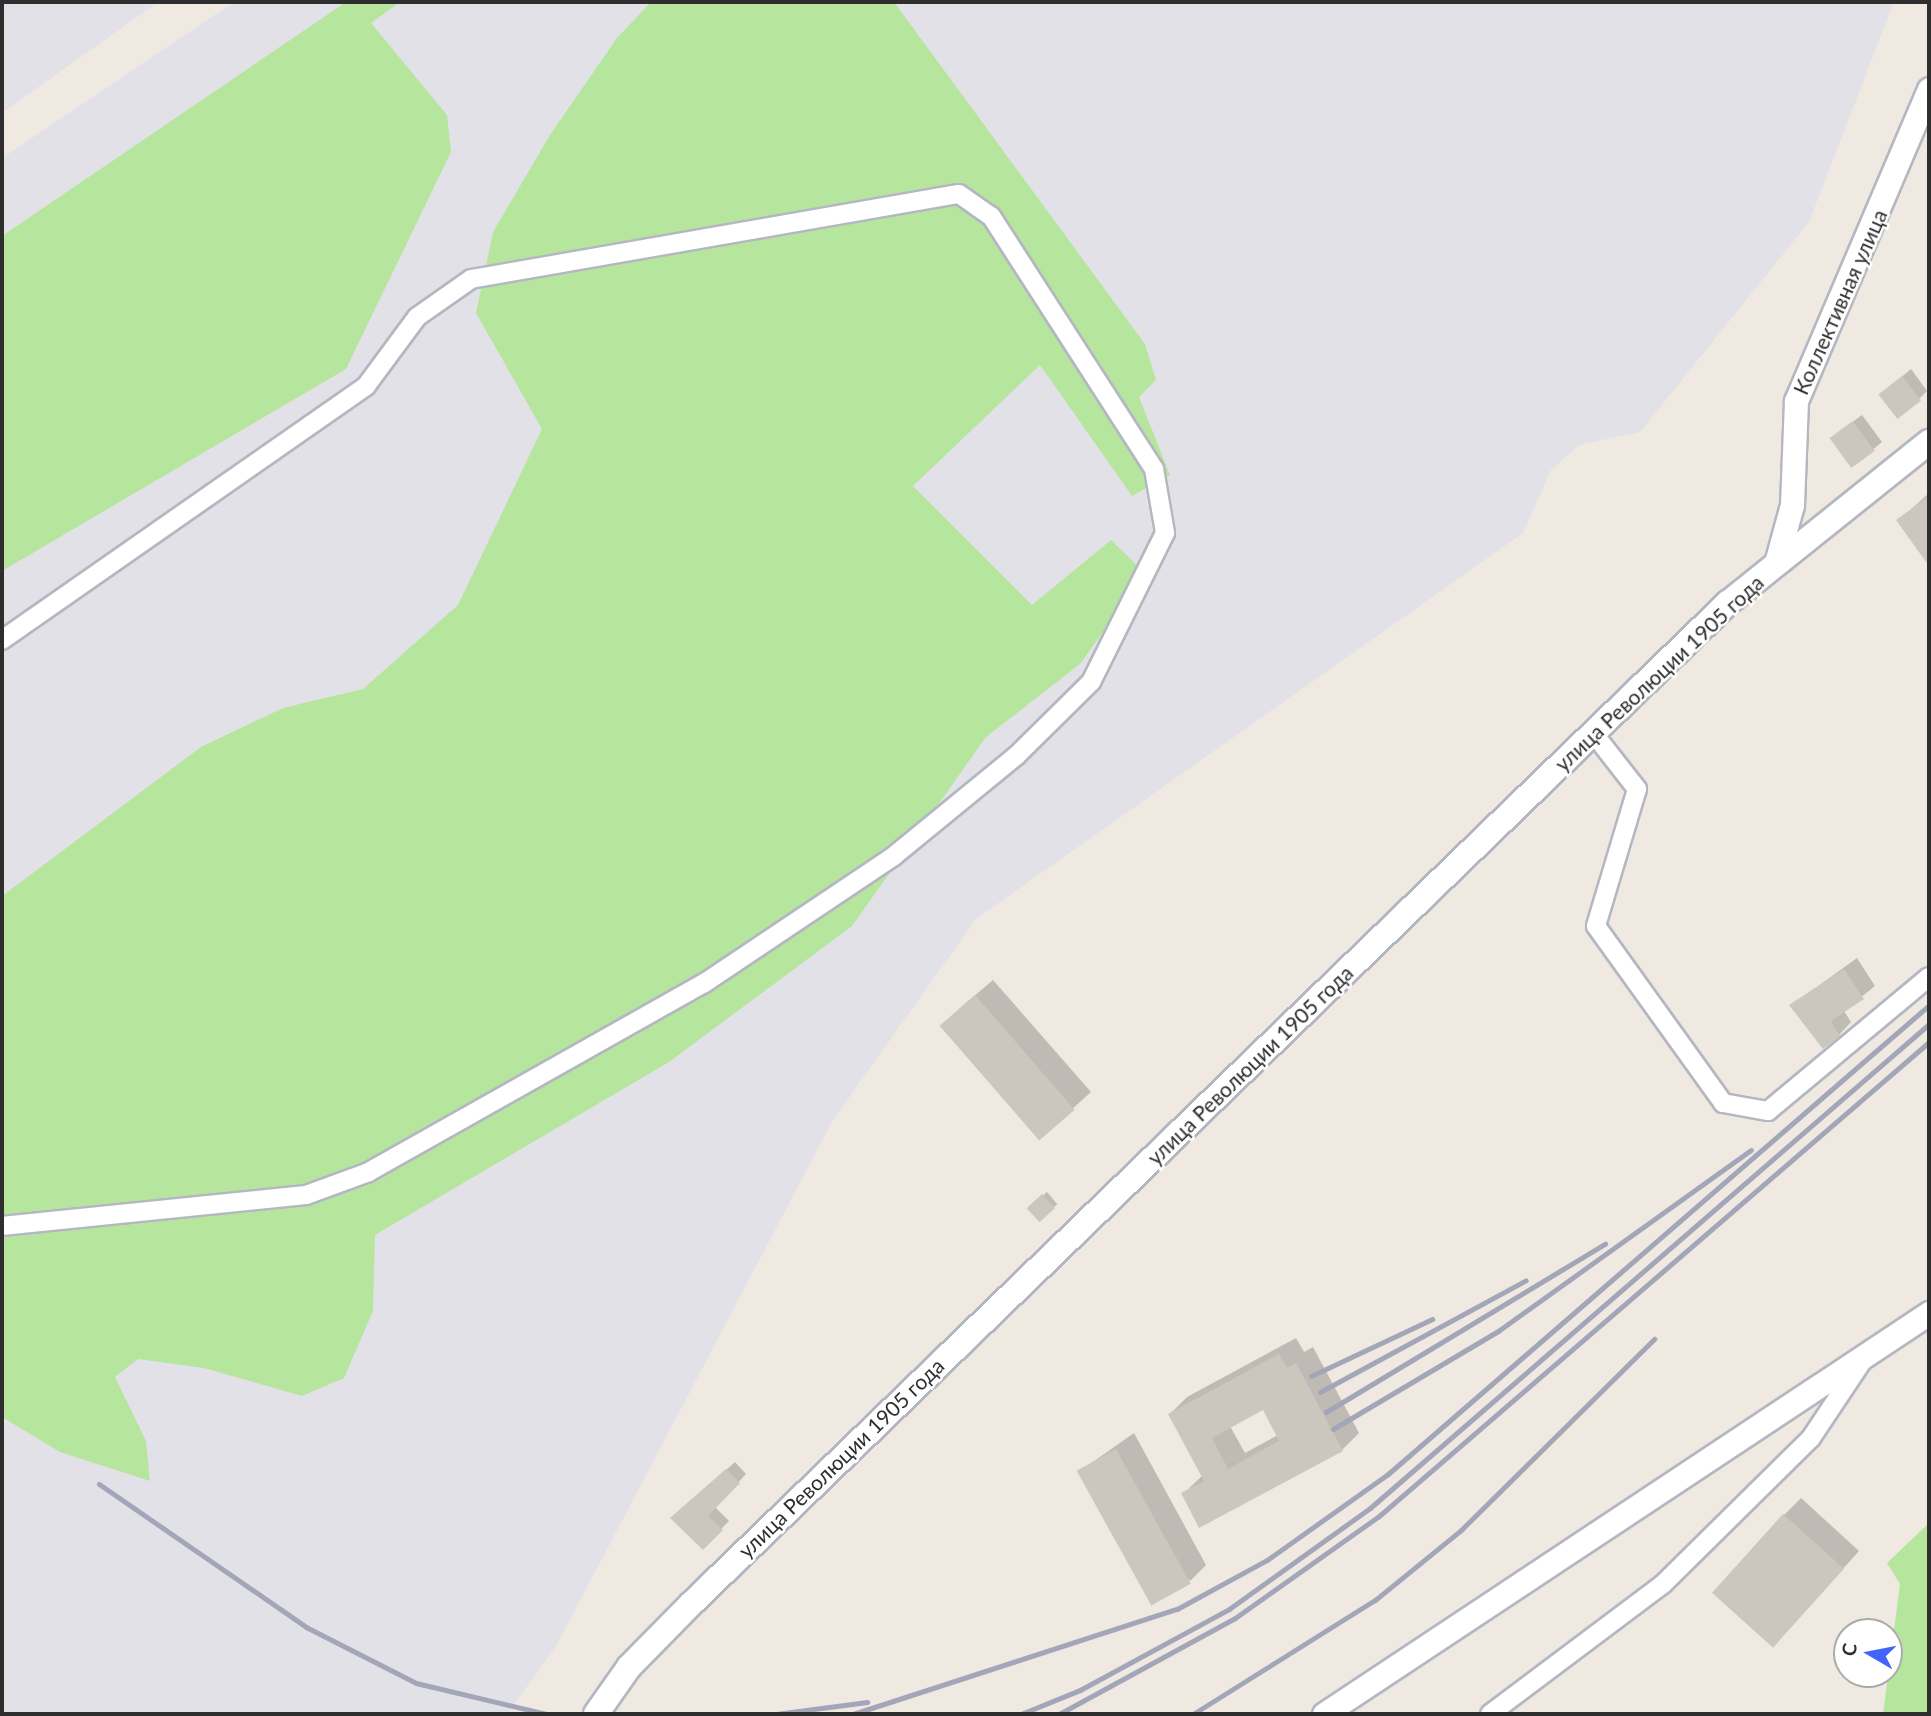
<!DOCTYPE html>
<meta charset="utf-8">
<style>
body{margin:0}
#map{position:relative;width:1931px;height:1716px;overflow:hidden;background:#efe9e1;font-family:Lato,sans-serif}
div>[style]{position:absolute}
.industrial>*{inset:0;background:#e3e1e8}
.green>*{inset:0;background:#b6e59e}
.shadow>*{inset:0;background:#0003;transform-origin:0 0}
.building>*{inset:0;background:#cbc7bf;transform-origin:0 0}
.roads{filter:drop-shadow(2px 0 #b4b7c1) drop-shadow(-2px 0 #b4b7c1) drop-shadow(0 2px #b4b7c1) drop-shadow(0 -2px #b4b7c1)}
.minor>*{height:18px;margin:-9px;padding:0 9px;transform-origin:9px;border-radius:9px;background:#fff}
.tertiary>*{height:23px;margin:-11.5px;padding:0 11.5px;transform-origin:11.5px;border-radius:11.5px;background:#fff}
.secondary>*{height:24px;margin:-12px;padding:0 12px;transform-origin:12px;border-radius:12px;background:#fff}
.rail>*{height:5px;margin:-2.5px;padding:0 2.5px;transform-origin:2.5px;border-radius:2.5px;background:#a3a6b8}
span{translate:-50% -50%;white-space:nowrap;text-align:center;line-height:1.15;-webkit-text-stroke:5px #fff;paint-order:stroke}
.street-label{font-size:21px;color:#2e2e2e}
.frame{position:absolute;inset:0;border:4px solid #2e2e2e;pointer-events:none}
.north{position:absolute;left:1833px;top:1618px;width:70px;height:70px;box-sizing:border-box;background:#fff;border:2px solid #ababab;border-radius:50%;rotate:280deg;font-size:19px;font-weight:700;line-height:28px;text-align:center;color:#2e2e2e}
.north::after{content:'';display:block;margin:auto;width:24px;height:32px;background:#4264fb;clip-path:polygon(50% 0,100% 100%,50% 72%,0 100%)}
</style>
<div id="map">
<div class="industrial">
<div style="clip-path:polygon(2px 2px,158px 2px,2px 113px)"></div>
<div style="clip-path:polygon(234px 2px,1889px 2px,1892px 7px,1809px 222px,1640px 432px,1579px 445px,1551px 470px,1523px 533px,976px 919px,833px 1120px,555px 1648px,507px 1714px,2px 1714px,2px 158px)"></div>
</div>
<div class="green">
<div style="clip-path:polygon(346px 2px,400px 2px,371px 23px,447px 115px,451px 152px,346px 369px,2px 571px,2px 236px)"></div>
<div style="clip-path:polygon(651px 2px,894px 2px,1145px 344px,1156px 380px,1139px 397px,1170px 475px,1132px 496px,1040px 365px,913px 486px,1032px 605px,1111px 540px,1145px 573px,1080px 664px,986px 737px,852px 926px,669px 1062px,375px 1235px,373px 1311px,344px 1378px,302px 1396px,204px 1368px,138px 1359px,115px 1377px,146px 1441px,150px 1481px,60px 1452px,2px 1417px,2px 896px,201px 747px,283px 708px,363px 689px,458px 605px,542px 429px,476px 313px,493px 232px,550px 135px,617px 38px)"></div>
<div style="clip-path:polygon(1929px 1523px,1929px 1714px,1883px 1714px,1900px 1584px,1887px 1563px)"></div>
</div>
<div class="shadow">
<div style="clip-path:polygon(1911px 369px,1927px 391px,1919px 399px,1881px 394px)"></div>
<div style="clip-path:polygon(1862px 415px,1882px 442px,1853px 466px,1840px 431px)"></div>
<div style="clip-path:polygon(1929px 493px,1929px 563px,1898px 521px)"></div>
<div style="clip-path:polygon(1857px 958px,1875px 986px,1844px 1011px,1851px 1022px,1839px 1035px,1792px 1005px)"></div>
<div style="clip-path:polygon(993px 980px,1091px 1092px,1040px 1138px,959px 1009px)"></div>
<div style="left:1047px;top:1192px;width:16px;height:24px;rotate:50deg"></div>
<div style="clip-path:polygon(evenodd,1296px 1338px,1304px 1352px,1313px 1347px,1359px 1433px,1342px 1450px,1183px 1494px,1203px 1475px,1170px 1414px,1187px 1397px,1296px 1338px,1264px 1408px,1278px 1435px,1245px 1453px,1230px 1426px,1264px 1408px)"></div>
<div style="clip-path:polygon(1134px 1433px,1206px 1565px,1190px 1581px,1080px 1471px)"></div>
<div style="clip-path:polygon(735px 1462px,746px 1474px,715px 1507px,729px 1521px,703px 1547px,681px 1510px)"></div>
<div style="clip-path:polygon(1801px 1498px,1859px 1551px,1789px 1629px,1784px 1515px)"></div>
</div>
<div class="building">
<div style="left:1902px;top:376px;width:31px;height:30px;rotate:52deg"></div>
<div style="left:1853px;top:421px;width:37px;height:29px;rotate:54deg"></div>
<div style="clip-path:polygon(1929px 496px,1929px 566px,1896px 520px)"></div>
<div style="clip-path:polygon(1844px 969px,1864px 999px,1831px 1021px,1840px 1036px,1823px 1049px,1789px 1005px)"></div>
<div style="left:975px;top:995px;width:152px;height:47px;rotate:49deg"></div>
<div style="left:1042px;top:1194px;width:19px;height:21px;rotate:47deg"></div>
<div style="clip-path:polygon(evenodd,1279px 1354px,1287px 1368px,1296px 1363px,1343px 1451px,1199px 1528px,1181px 1493px,1204px 1481px,1168px 1414px,1279px 1354px,1263px 1410px,1279px 1441px,1228px 1469px,1212px 1438px,1263px 1410px)"></div>
<div style="left:1116px;top:1449px;width:154px;height:45px;rotate:61deg"></div>
<div style="clip-path:polygon(726px 1469px,740px 1483px,708px 1516px,723px 1530px,703px 1550px,670px 1518px)"></div>
<div style="left:1783px;top:1514px;width:82px;height:106px;rotate:42deg"></div>
</div>
<div class="roads">
<div class="minor">
<div style="left:2px;top:640px;width:444px;rotate:-34.9deg"></div>
<div style="left:366px;top:386px;width:86px;rotate:-53.5deg"></div>
<div style="left:417px;top:317px;width:66px;rotate:-35.1deg"></div>
<div style="left:471px;top:279px;width:495px;rotate:-9.9deg"></div>
<div style="left:959px;top:194px;width:39px;rotate:35deg"></div>
<div style="left:991px;top:216px;width:301px;rotate:57.2deg"></div>
<div style="left:1154px;top:469px;width:65px;rotate:80.2deg"></div>
<div style="left:1165px;top:533px;width:166px;rotate:116.4deg"></div>
<div style="left:1091px;top:682px;width:105px;rotate:135.4deg"></div>
<div style="left:1016px;top:756px;width:158px;rotate:140.7deg"></div>
<div style="left:894px;top:856px;width:229px;rotate:146.2deg"></div>
<div style="left:704px;top:983px;width:385px;rotate:150.6deg"></div>
<div style="left:369px;top:1172px;width:67px;rotate:159.9deg"></div>
<div style="left:306px;top:1195px;width:306px;rotate:174.2deg"></div>
<div style="left:1594px;top:734px;width:70px;rotate:52deg"></div>
<div style="left:1637px;top:789px;width:143px;rotate:106.7deg"></div>
<div style="left:1596px;top:926px;width:218px;rotate:54.3deg"></div>
<div style="left:1723px;top:1103px;width:46px;rotate:10.1deg"></div>
<div style="left:1768px;top:1111px;width:209px;rotate:-39.8deg"></div>
<div style="left:1490px;top:1714px;width:216px;rotate:-36.9deg"></div>
<div style="left:1663px;top:1584px;width:208px;rotate:-44.6deg"></div>
<div style="left:1811px;top:1438px;width:94px;rotate:-56.3deg"></div>
</div>
<div class="tertiary">
<div style="left:1776px;top:563px;width:60px;rotate:-74.6deg"></div>
<div style="left:1792px;top:505px;width:104px;rotate:-87.8deg"></div>
<div style="left:1796px;top:401px;width:339px;rotate:-66.9deg"></div>
<div style="left:1324px;top:1714px;width:726px;rotate:-33.54deg"></div>
</div>
<div class="secondary">
<div style="left:596px;top:1714px;width:57px;rotate:-54.9deg"></div>
<div style="left:629px;top:1667px;width:90px;rotate:-45.5deg"></div>
<div style="left:692px;top:1603px;width:1440px;rotate:-43.99deg"></div>
<div style="left:1728px;top:603px;width:258px;rotate:-38.7deg"></div>
</div>
</div>
<div class="rail">
<div style="left:1311px;top:1376px;width:134px;rotate:-25.2deg"></div>
<div style="left:1320px;top:1392px;width:234px;rotate:-28.5deg"></div>
<div style="left:1326px;top:1412px;width:326px;rotate:-31.1deg"></div>
<div style="left:1333px;top:1429px;width:192px;rotate:-30.7deg"></div>
<div style="left:1498px;top:1331px;width:311px;rotate:-35.6deg"></div>
<div style="left:99px;top:1484px;width:252px;rotate:34.6deg"></div>
<div style="left:306px;top:1627px;width:123px;rotate:27deg"></div>
<div style="left:416px;top:1683px;width:134px;rotate:13.4deg"></div>
<div style="left:776px;top:1714px;width:92px;rotate:-7.5deg"></div>
<div style="left:853px;top:1714px;width:341px;rotate:-18deg"></div>
<div style="left:1177px;top:1609px;width:102px;rotate:-28.6deg"></div>
<div style="left:1267px;top:1560px;width:148px;rotate:-35.4deg"></div>
<div style="left:1388px;top:1474px;width:716px;rotate:-40.92deg"></div>
<div style="left:1021px;top:1714px;width:64px;rotate:-22.1deg"></div>
<div style="left:1080px;top:1690px;width:170px;rotate:-28.5deg"></div>
<div style="left:1229px;top:1609px;width:173px;rotate:-35.6deg"></div>
<div style="left:1370px;top:1508px;width:739px;rotate:-40.89deg"></div>
<div style="left:1059px;top:1714px;width:200px;rotate:-28.6deg"></div>
<div style="left:1235px;top:1618px;width:176px;rotate:-35.3deg"></div>
<div style="left:1379px;top:1516px;width:726px;rotate:-40.76deg"></div>
<div style="left:1193px;top:1714px;width:215px;rotate:-32.1deg"></div>
<div style="left:1375px;top:1600px;width:111px;rotate:-39.1deg"></div>
<div style="left:1461px;top:1530px;width:272px;rotate:-44.7deg"></div>
</div>
<div class="street-label">
<span style="left:1840px;top:302px;rotate:-66deg">Коллективная улица</span>
<span style="left:1659px;top:673px;rotate:-43deg">улица Революции 1905 года</span>
<span style="left:1250px;top:1065px;rotate:-44deg">улица Революции 1905 года</span>
<span style="left:841px;top:1458px;rotate:-44deg">улица Революции 1905 года</span>
</div>
<div class="frame"></div>
<div class="north">С</div>
</div>
